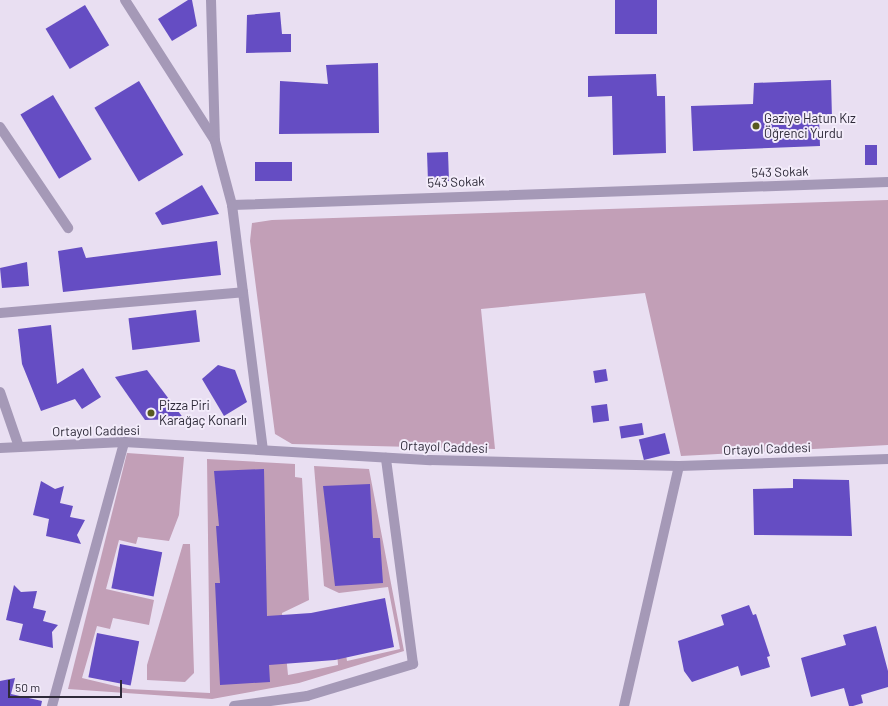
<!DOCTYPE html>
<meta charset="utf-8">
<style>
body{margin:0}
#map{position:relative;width:888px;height:706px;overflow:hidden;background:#e9dff2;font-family:Barlow,sans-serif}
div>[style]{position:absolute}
.green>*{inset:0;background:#c29fb7}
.building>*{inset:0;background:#654dc3;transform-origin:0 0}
.minor>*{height:10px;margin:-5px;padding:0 5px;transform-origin:5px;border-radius:5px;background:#a599b7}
.dots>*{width:11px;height:11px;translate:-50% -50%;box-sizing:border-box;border:2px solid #f3ecfa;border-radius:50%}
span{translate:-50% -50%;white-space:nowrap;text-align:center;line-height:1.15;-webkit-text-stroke:4px #f3ecfa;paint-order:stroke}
.poi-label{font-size:13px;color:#2e2a39}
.left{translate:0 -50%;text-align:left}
.street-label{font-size:13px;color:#2e2a39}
.scale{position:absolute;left:8px;top:680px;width:114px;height:18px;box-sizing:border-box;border:2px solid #2e2a39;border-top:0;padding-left:5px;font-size:12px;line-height:14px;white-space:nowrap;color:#2e2a39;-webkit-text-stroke:3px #f3ecfa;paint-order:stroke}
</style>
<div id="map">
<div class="green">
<div style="clip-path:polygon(888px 200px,888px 445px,681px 456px,645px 293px,481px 309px,495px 449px,292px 444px,275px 434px,250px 241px,252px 223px,272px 220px)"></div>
<div style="clip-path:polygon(127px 453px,184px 457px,179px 515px,169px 541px,138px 537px,136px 544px,119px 540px,106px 589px,154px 600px,149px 625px,113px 618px,110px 629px,97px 626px,82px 678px,128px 689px,210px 693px,207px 459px,295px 464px,295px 477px,302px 478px,309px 600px,282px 613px,288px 675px,338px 665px,334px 611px,339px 609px,347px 661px,400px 649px,388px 587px,339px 593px,324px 586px,314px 466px,369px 469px,404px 651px,299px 683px,212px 699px,68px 689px)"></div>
<div style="clip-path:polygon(183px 544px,190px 544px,194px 673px,185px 682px,147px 680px,147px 665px)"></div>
</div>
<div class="building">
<div style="clip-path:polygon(188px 0,192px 0,197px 26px,172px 41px,158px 19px)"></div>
<div style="left:615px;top:0;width:42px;height:34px"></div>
<div style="left:85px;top:5px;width:47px;height:46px;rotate:59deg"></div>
<div style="clip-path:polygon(280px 12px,282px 34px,291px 34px,291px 52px,246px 53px,247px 15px)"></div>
<div style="clip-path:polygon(378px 63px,379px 133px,279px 134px,280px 81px,328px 84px,326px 65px)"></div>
<div style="clip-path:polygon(656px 74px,657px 96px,665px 96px,666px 153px,613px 155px,612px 96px,588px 97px,588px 76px)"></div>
<div style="clip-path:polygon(831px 80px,832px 118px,819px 118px,820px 146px,693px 151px,691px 106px,753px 104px,754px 83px)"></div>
<div style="left:139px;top:81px;width:86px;height:52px;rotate:59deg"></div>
<div style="left:53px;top:95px;width:75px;height:38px;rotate:59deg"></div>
<div style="left:865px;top:145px;width:12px;height:20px"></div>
<div style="left:448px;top:152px;width:29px;height:21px;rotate:88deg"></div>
<div style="left:255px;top:162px;width:37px;height:19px"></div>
<div style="clip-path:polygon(202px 185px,219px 214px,162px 225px,155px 213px)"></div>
<div style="clip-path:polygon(217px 241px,221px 275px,63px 292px,58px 251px,82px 247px,86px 258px)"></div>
<div style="clip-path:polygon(27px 262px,29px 286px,2px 288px,0 268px)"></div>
<div style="left:196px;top:310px;width:32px;height:68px;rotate:83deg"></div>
<div style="clip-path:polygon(51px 325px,57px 384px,83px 368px,101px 397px,82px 409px,75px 399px,41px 411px,22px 364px,18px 329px)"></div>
<div style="clip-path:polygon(218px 365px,235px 370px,247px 402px,224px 416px,202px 379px)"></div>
<div style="left:606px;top:369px;width:12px;height:13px;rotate:81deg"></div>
<div style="clip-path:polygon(147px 370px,184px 419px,145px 420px,115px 377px)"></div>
<div style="left:607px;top:404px;width:17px;height:16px;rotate:83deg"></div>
<div style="left:642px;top:423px;width:12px;height:23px;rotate:81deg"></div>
<div style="left:665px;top:433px;width:21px;height:27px;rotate:76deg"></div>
<div style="clip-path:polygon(264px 469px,267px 616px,311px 613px,385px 598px,394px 647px,335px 660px,269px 665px,270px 682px,220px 685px,215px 583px,220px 583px,216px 526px,219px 526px,214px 471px)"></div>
<div style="clip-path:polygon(793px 479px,849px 480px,852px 536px,754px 535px,753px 489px,793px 488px)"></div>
<div style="clip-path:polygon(41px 481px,55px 489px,64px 486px,60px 503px,73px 506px,70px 517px,85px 520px,77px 535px,81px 544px,46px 536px,49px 519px,33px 515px)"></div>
<div style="clip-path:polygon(370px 484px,373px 538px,380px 538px,383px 583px,335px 586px,323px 486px)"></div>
<div style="left:120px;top:544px;width:43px;height:45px;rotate:11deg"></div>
<div style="clip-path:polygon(14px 585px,21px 592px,37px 591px,33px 608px,46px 611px,43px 621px,58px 625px,52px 632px,53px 648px,19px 640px,23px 624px,6px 620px)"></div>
<div style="clip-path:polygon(749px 605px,753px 615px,756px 614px,770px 656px,767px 657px,770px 667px,741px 676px,738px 666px,692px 682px,684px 671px,678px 641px,724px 625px,721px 615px)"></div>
<div style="clip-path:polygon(876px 626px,888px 671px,888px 687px,861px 695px,863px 703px,853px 706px,849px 706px,844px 688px,811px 697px,801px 658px,846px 645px,843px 635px)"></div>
<div style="left:97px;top:633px;width:43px;height:45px;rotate:11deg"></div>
<div style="clip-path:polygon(15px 678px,11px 694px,42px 701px,41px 706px,0 706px,0 681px)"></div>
</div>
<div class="minor">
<div style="left:125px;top:0;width:167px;rotate:57.4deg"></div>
<div style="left:211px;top:0;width:141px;rotate:88.4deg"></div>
<div style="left:215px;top:141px;width:66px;rotate:75.1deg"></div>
<div style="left:232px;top:205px;width:246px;rotate:82.8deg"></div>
<div style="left:0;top:127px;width:122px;rotate:56deg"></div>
<div style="left:232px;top:205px;width:656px;rotate:-2.01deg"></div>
<div style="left:0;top:313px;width:244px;rotate:-4.9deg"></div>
<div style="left:0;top:392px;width:58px;rotate:70.9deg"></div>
<div style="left:0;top:448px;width:124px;rotate:-2.8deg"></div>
<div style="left:124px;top:442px;width:307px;rotate:3.4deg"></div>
<div style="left:430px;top:460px;width:249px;rotate:1.4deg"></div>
<div style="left:679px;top:466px;width:209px;rotate:-1.9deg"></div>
<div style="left:52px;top:706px;width:274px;rotate:-74.7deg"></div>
<div style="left:234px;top:706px;width:74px;rotate:-7.8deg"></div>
<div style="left:307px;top:696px;width:111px;rotate:-16.8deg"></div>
<div style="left:413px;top:664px;width:208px;rotate:-97.5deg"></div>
<div style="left:624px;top:706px;width:246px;rotate:-77.1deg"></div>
</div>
<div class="dots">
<div style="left:756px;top:126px;background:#585a20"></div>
<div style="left:151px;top:413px;background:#585a20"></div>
</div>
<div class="poi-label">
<span class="left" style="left:764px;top:126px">Gaziye Hatun Kız<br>Öğrenci Yurdu</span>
<span class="left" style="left:159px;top:413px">Pizza Piri<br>Karağaç Konarlı</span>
</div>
<div class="street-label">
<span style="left:780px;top:172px;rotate:-2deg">543 Sokak</span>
<span style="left:456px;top:182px;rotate:-2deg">543 Sokak</span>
<span style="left:96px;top:431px;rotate:-1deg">Ortayol Caddesi</span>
<span style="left:444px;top:447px;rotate:2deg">Ortayol Caddesi</span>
<span style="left:767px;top:449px;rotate:-2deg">Ortayol Caddesi</span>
</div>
<div class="scale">50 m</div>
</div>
